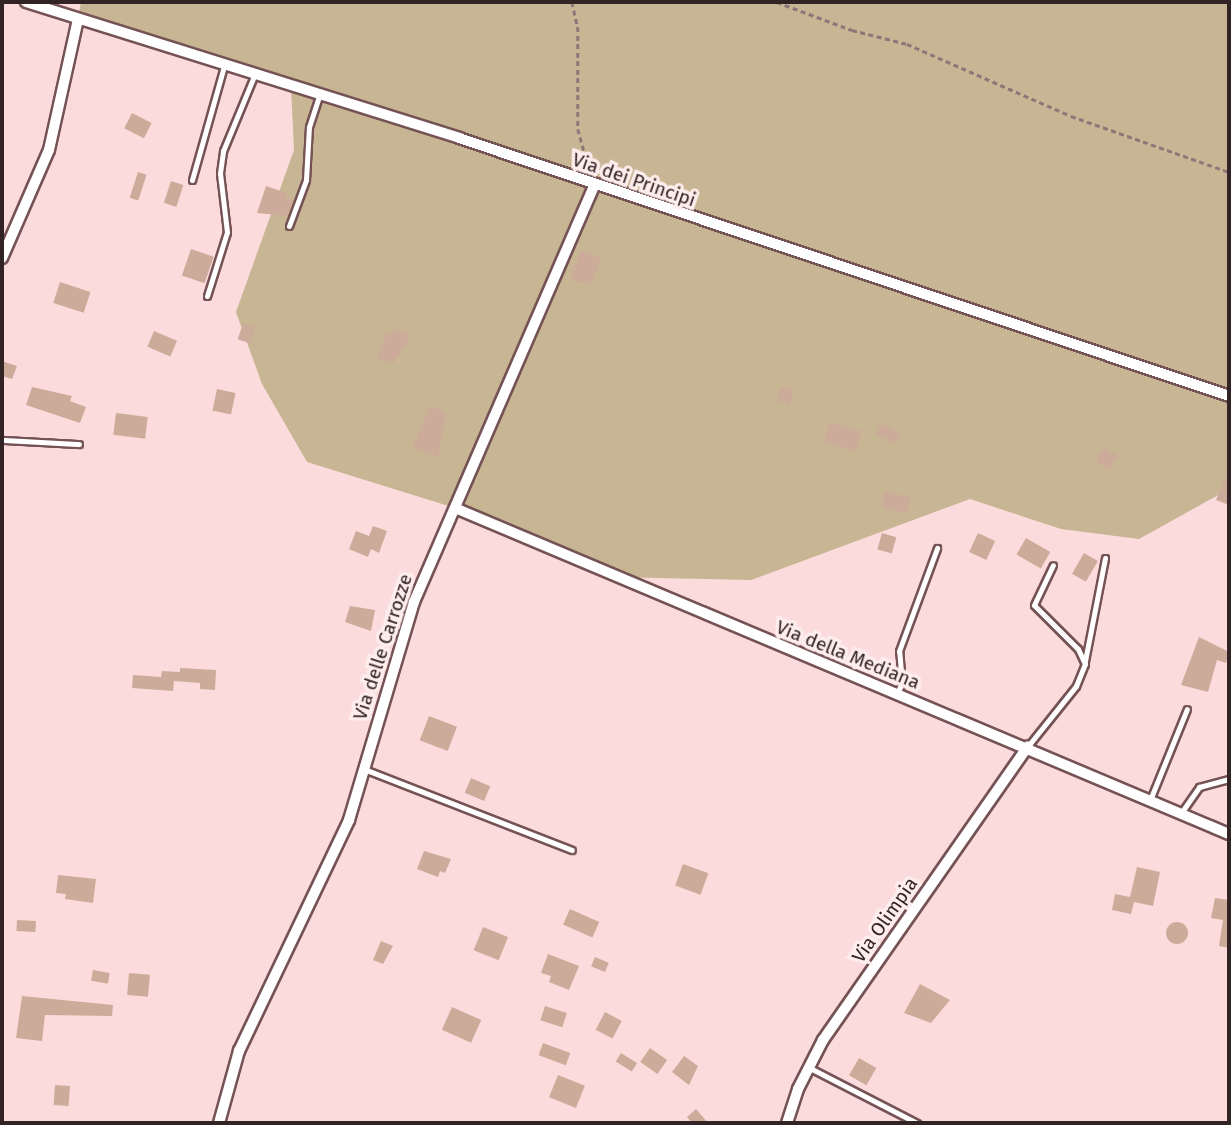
<!DOCTYPE html>
<style>
body{margin:0}
#map{position:relative;width:1231px;height:1125px;overflow:hidden;background:#fcdbdc;font-family:"Fira Sans",sans-serif}
div>[style]{position:absolute}
.green>*{inset:0;background:#c8b594}
.building>*{inset:0;background:#cdab9a;transform-origin:0 0}
.round{border-radius:50%}
.path>*{height:2.5px;margin-top:-1.25px;transform-origin:0;background:repeating-linear-gradient(90deg,#8e7778 0 5px,transparent 0 8.5px)}
.roads{filter:drop-shadow(2px 0 #755254) drop-shadow(-2px 0 #755254) drop-shadow(0 2px #755254) drop-shadow(0 -2px #755254)}
.service>*{height:5px;margin:-2.5px;padding:0 2.5px;transform-origin:2.5px;border-radius:2.5px;background:#fff}
.minor>*{height:10px;margin:-5px;padding:0 5px;transform-origin:5px;border-radius:5px;background:#fff}
span{translate:-50% -50%;white-space:nowrap;text-align:center;line-height:1.15;-webkit-text-stroke:7px #feeded;paint-order:stroke}
.street-label{font-size:19px;color:#322324}
.frame{position:absolute;inset:0;border:4px solid #322324;pointer-events:none}
</style>
<div id="map">
<div class="green">
<div style="clip-path:polygon(81px 2px,1229px 2px,1229px 489px,1139px 539px,1061px 529px,970px 499px,751px 580px,612px 577px,455px 508px,307px 462px,262px 384px,236px 312px,294px 150px,291px 88px,78px 19px)"></div>
</div>
<div class="building">
<div style="left:132px;top:113px;width:22px;height:17px;rotate:27deg"></div>
<div style="left:138px;top:172px;width:9px;height:27px;rotate:18deg"></div>
<div style="left:171px;top:181px;width:13px;height:23px;rotate:18deg"></div>
<div style="clip-path:polygon(266px 186px,287px 193px,286px 197px,293px 200px,287px 216px,257px 213px)"></div>
<div style="left:191px;top:249px;width:24px;height:28px;rotate:19deg"></div>
<div style="clip-path:polygon(581px 251px,601px 259px,591px 284px,573px 280px,571px 275px)"></div>
<div style="left:60px;top:282px;width:32px;height:22px;rotate:18deg"></div>
<div style="left:243px;top:323px;width:13px;height:17px;rotate:18deg"></div>
<div style="clip-path:polygon(394px 329px,411px 334px,394px 363px,377px 358px,387px 333px,392px 335px)"></div>
<div style="left:154px;top:331px;width:25px;height:17px;rotate:23deg"></div>
<div style="clip-path:polygon(2px 361px,17px 366px,12px 379px,2px 376px)"></div>
<div style="left:782px;top:386px;width:13px;height:15px;rotate:18deg"></div>
<div style="clip-path:polygon(32px 387px,72px 396px,70px 401px,86px 407px,80px 423px,26px 405px)"></div>
<div style="left:217px;top:389px;width:19px;height:22px;rotate:12deg"></div>
<div style="clip-path:polygon(430px 406px,446px 412px,438px 457px,413px 447px)"></div>
<div style="left:116px;top:413px;width:32px;height:22px;rotate:7deg"></div>
<div style="left:829px;top:423px;width:33px;height:20px;rotate:14deg"></div>
<div style="left:881px;top:424px;width:22px;height:11px;rotate:27deg"></div>
<div style="left:1104px;top:448px;width:16px;height:16px;rotate:30deg"></div>
<div style="clip-path:polygon(1229px 469px,1229px 505px,1216px 500px)"></div>
<div style="left:886px;top:491px;width:26px;height:16px;rotate:16deg"></div>
<div style="clip-path:polygon(373px 526px,387px 531px,379px 553px,371px 549px,368px 557px,349px 549px,356px 531px,369px 536px)"></div>
<div style="left:882px;top:533px;width:15px;height:17px;rotate:16deg"></div>
<div style="left:978px;top:533px;width:19px;height:21px;rotate:25deg"></div>
<div style="left:1026px;top:538px;width:28px;height:19px;rotate:30deg"></div>
<div style="left:1084px;top:553px;width:16px;height:24px;rotate:30deg"></div>
<div style="clip-path:polygon(350px 606px,375px 610px,371px 631px,345px 622px)"></div>
<div style="clip-path:polygon(1199px 637px,1229px 652px,1226px 663px,1217px 660px,1208px 692px,1181px 685px)"></div>
<div style="clip-path:polygon(180px 668px,216px 670px,215px 690px,200px 689px,200px 683px,174px 681px,173px 691px,132px 688px,133px 675px,161px 677px,162px 671px,180px 672px)"></div>
<div style="left:429px;top:716px;width:30px;height:26px;rotate:21deg"></div>
<div style="left:471px;top:778px;width:21px;height:16px;rotate:23deg"></div>
<div style="clip-path:polygon(424px 851px,451px 859px,445px 873px,440px 871px,438px 877px,417px 869px)"></div>
<div style="left:683px;top:864px;width:27px;height:23px;rotate:20deg"></div>
<div style="clip-path:polygon(1137px 867px,1160px 872px,1153px 906px,1134px 902px,1131px 914px,1112px 910px,1115px 894px,1130px 897px)"></div>
<div style="clip-path:polygon(58px 875px,96px 879px,93px 903px,65px 899px,66px 894px,56px 893px)"></div>
<div style="clip-path:polygon(1215px 898px,1229px 900px,1229px 948px,1219px 946px,1223px 920px,1211px 918px)"></div>
<div style="left:570px;top:909px;width:32px;height:17px;rotate:24deg"></div>
<div style="left:17px;top:920px;width:19px;height:11px;rotate:3deg"></div>
<div class="round" style="left:1166px;top:922px;width:22px;height:22px"></div>
<div style="left:483px;top:927px;width:27px;height:25px;rotate:22deg"></div>
<div style="clip-path:polygon(381px 941px,393px 946px,383px 964px,373px 960px)"></div>
<div style="clip-path:polygon(548px 954px,579px 966px,569px 990px,549px 982px,551px 976px,541px 973px)"></div>
<div style="left:595px;top:957px;width:15px;height:10px;rotate:23deg"></div>
<div style="left:93px;top:970px;width:17px;height:11px;rotate:10deg"></div>
<div style="left:129px;top:973px;width:21px;height:22px;rotate:5deg"></div>
<div style="clip-path:polygon(920px 984px,950px 1000px,931px 1023px,904px 1013px)"></div>
<div style="clip-path:polygon(22px 996px,113px 1005px,112px 1016px,45px 1015px,42px 1041px,16px 1038px)"></div>
<div style="left:545px;top:1006px;width:23px;height:15px;rotate:18deg"></div>
<div style="left:452px;top:1007px;width:32px;height:25px;rotate:24deg"></div>
<div style="left:605px;top:1012px;width:19px;height:20px;rotate:28deg"></div>
<div style="left:543px;top:1043px;width:29px;height:13px;rotate:20deg"></div>
<div style="left:650px;top:1048px;width:21px;height:17px;rotate:35deg"></div>
<div style="left:621px;top:1053px;width:19px;height:10px;rotate:32deg"></div>
<div style="clip-path:polygon(684px 1056px,698px 1066px,689px 1085px,672px 1072px)"></div>
<div style="left:859px;top:1058px;width:20px;height:20px;rotate:30deg"></div>
<div style="left:558px;top:1075px;width:29px;height:24px;rotate:22deg"></div>
<div style="left:55px;top:1085px;width:15px;height:20px;rotate:4deg"></div>
<div style="clip-path:polygon(696px 1109px,708px 1123px,692px 1123px,687px 1117px)"></div>
</div>
<div class="path">
<div style="left:572px;top:2px;width:26px;rotate:77deg"></div>
<div style="left:578px;top:27px;width:102px;rotate:90deg"></div>
<div style="left:578px;top:129px;width:41px;rotate:74.6deg"></div>
<div style="left:777px;top:2px;width:80px;rotate:20.5deg"></div>
<div style="left:852px;top:30px;width:57px;rotate:14.3deg"></div>
<div style="left:907px;top:44px;width:179px;rotate:23.7deg"></div>
<div style="left:1071px;top:116px;width:168px;rotate:19.5deg"></div>
</div>
<div class="roads">
<div class="service">
<div style="left:192px;top:180px;width:118px;rotate:-74.3deg"></div>
<div style="left:289px;top:226px;width:49px;rotate:-69.7deg"></div>
<div style="left:306px;top:180px;width:53px;rotate:-86.8deg"></div>
<div style="left:309px;top:127px;width:33px;rotate:-72deg"></div>
<div style="left:207px;top:296px;width:67px;rotate:-72.6deg"></div>
<div style="left:227px;top:232px;width:59px;rotate:-96.8deg"></div>
<div style="left:220px;top:173px;width:22px;rotate:-82deg"></div>
<div style="left:223px;top:151px;width:81px;rotate:-67.5deg"></div>
<div style="left:2px;top:440px;width:77px;rotate:3deg"></div>
<div style="left:1085px;top:661px;width:105px;rotate:-79deg"></div>
<div style="left:897px;top:693px;width:11px;rotate:-63deg"></div>
<div style="left:902px;top:683px;width:32px;rotate:-95deg"></div>
<div style="left:899px;top:651px;width:110px;rotate:-69.7deg"></div>
<div style="left:1028px;top:746px;width:77px;rotate:-51.3deg"></div>
<div style="left:1076px;top:686px;width:24px;rotate:-68deg"></div>
<div style="left:1085px;top:664px;width:17px;rotate:-115deg"></div>
<div style="left:1078px;top:649px;width:62px;rotate:-135deg"></div>
<div style="left:1034px;top:605px;width:44px;rotate:-64.6deg"></div>
<div style="left:364px;top:769px;width:223px;rotate:21.3deg"></div>
<div style="left:1150px;top:800px;width:98px;rotate:-67.9deg"></div>
<div style="left:1181px;top:813px;width:32px;rotate:-55deg"></div>
<div style="left:1199px;top:787px;width:31px;rotate:-15deg"></div>
<div style="left:808px;top:1067px;width:123px;rotate:27.2deg"></div>
</div>
<div class="minor">
<div style="left:26px;top:2px;width:454px;rotate:17.4deg"></div>
<div style="left:459px;top:138px;width:812px;rotate:18.52deg"></div>
<div style="left:2px;top:258px;width:118px;rotate:-66.5deg"></div>
<div style="left:49px;top:150px;width:134px;rotate:-77.5deg"></div>
<div style="left:455px;top:508px;width:840px;rotate:22.84deg"></div>
<div style="left:219px;top:1123px;width:75px;rotate:-74.5deg"></div>
<div style="left:239px;top:1051px;width:256px;rotate:-64.5deg"></div>
<div style="left:349px;top:820px;width:227px;rotate:-73.4deg"></div>
<div style="left:414px;top:602px;width:453px;rotate:-66.6deg"></div>
<div style="left:787px;top:1123px;width:36px;rotate:-72deg"></div>
<div style="left:798px;top:1089px;width:55px;rotate:-63deg"></div>
<div style="left:823px;top:1040px;width:358px;rotate:-55.1deg"></div>
</div>
</div>
<div class="street-label">
<span style="left:634px;top:180px;rotate:19deg">Via dei Principi</span>
<span style="left:383px;top:647px;rotate:-72deg">Via delle Carrozze</span>
<span style="left:848px;top:655px;rotate:22deg">Via della Mediana</span>
<span style="left:885px;top:920px;rotate:-55deg">Via Olimpia</span>
</div>
<div class="frame"></div>
</div>
